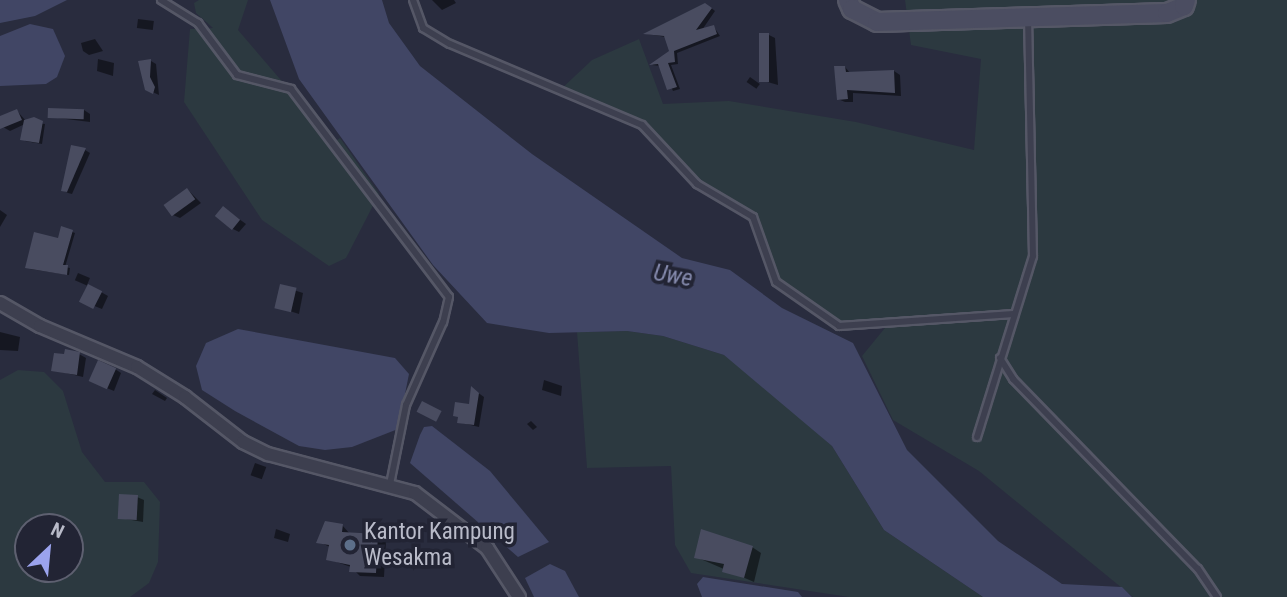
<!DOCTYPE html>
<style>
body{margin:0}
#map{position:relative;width:1287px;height:597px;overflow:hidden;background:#292c3e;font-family:"Roboto Condensed",sans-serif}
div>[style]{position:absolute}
.green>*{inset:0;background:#2c3940}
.water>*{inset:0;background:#414665}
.shadow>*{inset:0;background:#0007;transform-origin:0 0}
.building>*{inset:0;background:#494c60;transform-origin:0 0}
.roads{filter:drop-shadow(2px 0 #555766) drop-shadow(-2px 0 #555766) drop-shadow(0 2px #555766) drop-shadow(0 -2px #555766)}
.service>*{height:6px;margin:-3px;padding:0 3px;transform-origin:3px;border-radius:3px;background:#3d3f4f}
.minor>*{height:12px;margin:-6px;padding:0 6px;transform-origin:6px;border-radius:6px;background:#3d3f4f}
.secondary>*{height:18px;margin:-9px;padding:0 9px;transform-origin:9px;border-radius:9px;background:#4b4d61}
.dots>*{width:19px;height:19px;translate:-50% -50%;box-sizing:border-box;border:4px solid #222434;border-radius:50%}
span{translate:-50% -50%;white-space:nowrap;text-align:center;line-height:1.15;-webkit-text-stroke:7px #222434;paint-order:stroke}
.poi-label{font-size:23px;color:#b9bbc9}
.left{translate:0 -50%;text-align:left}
.water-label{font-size:24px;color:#858aad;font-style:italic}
.north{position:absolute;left:14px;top:513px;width:70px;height:70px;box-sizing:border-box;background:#222434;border:2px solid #5e6070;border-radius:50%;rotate:26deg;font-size:19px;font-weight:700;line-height:28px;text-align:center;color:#b9bbc9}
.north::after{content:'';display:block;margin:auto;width:24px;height:32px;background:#9ba3ed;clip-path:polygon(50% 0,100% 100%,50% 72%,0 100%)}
</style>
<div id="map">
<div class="green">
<div style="clip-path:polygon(199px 0,248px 0,238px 30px,304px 107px,328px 146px,340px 138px,379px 194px,346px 258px,329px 266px,262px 220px,184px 102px,190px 29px,213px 28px,196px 13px,194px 3px)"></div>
<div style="clip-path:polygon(905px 0,1287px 0,1287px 597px,1133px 597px,979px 471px,893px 420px,862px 356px,889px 323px,839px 326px,776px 282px,753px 217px,697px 184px,642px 125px,559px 91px,592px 60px,639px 39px,663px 104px,729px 101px,856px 122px,974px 150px,981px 59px,911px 45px)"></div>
<div style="clip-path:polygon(627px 331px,663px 336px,724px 355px,742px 366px,832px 446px,884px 530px,983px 597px,849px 597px,691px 573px,675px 545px,671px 466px,587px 468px,577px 332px)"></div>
<div style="clip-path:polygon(evenodd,18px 370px,44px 372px,63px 391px,82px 452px,105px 482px,144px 482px,160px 502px,158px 562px,149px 583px,130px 597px,0 597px,0 380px,18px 370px,28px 527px,70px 527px,70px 569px,28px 569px,28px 527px)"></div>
</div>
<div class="water">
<div style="clip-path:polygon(0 0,67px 0,35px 16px,0 23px)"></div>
<div style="clip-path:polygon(270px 0,382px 0,389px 23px,420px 66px,532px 154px,682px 258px,730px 270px,782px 308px,853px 343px,907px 450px,998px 541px,1062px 584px,1122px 587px,1132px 597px,983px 597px,884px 530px,832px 446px,724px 355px,663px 336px,627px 331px,549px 333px,487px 323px,433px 265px,299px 79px)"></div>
<div style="clip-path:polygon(30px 24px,53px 29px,65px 56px,57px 77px,46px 84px,0 86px,0 36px)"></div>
<div style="clip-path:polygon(238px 329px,395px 358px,409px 374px,398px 429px,352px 447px,325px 450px,299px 446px,235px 411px,202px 390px,196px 366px,206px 343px)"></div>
<div style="clip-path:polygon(432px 426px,490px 471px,549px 542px,518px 557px,410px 463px,420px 435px,424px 427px)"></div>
<div style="clip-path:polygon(550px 564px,565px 571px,579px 597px,534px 597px,525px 578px)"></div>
<div style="clip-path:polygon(703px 577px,798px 592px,802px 597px,702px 597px,697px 584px)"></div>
</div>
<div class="shadow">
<div style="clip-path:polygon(432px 0,454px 0,456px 3px,442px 10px)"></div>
<div style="clip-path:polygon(710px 7px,715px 11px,702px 30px,714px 27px,720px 36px,677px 53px,678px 64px,671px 65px,680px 89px,673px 91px,661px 66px,652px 65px,671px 52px,666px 37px,647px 34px)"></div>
<div style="left:138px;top:19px;width:16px;height:9px;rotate:7deg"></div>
<div style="clip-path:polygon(769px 35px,775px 38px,778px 85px,764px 81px)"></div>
<div style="clip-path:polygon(95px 39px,103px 51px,89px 55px,83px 51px,81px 43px)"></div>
<div style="clip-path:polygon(98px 59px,114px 63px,113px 76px,97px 71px)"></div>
<div style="clip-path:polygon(151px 61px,156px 64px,159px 95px,146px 89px)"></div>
<div style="clip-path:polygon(845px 67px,851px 74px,894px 71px,900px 75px,901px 96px,853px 93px,853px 102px,845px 102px,838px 99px)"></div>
<div style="left:750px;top:77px;width:12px;height:6px;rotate:35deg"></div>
<div style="clip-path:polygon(84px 110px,90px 114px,90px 122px,50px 117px)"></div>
<div style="clip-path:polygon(17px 111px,27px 122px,45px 124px,42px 144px,25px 141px,25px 124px,10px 131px,3px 127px,0 118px)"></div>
<div style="clip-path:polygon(85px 150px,90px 153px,72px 194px,68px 193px,63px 190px)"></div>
<div style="clip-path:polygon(188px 190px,201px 203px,180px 218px,173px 215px)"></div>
<div style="clip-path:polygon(224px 208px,246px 224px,239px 232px,233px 229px)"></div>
<div style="clip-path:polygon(0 210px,7px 215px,0 227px)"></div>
<div style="clip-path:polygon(62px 228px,75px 233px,65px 267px,70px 268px,69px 275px,30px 269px,60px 240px)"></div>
<div style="left:78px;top:273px;width:13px;height:8px;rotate:23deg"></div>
<div style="clip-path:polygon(281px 286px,303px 293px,299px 314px,277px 307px)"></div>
<div style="clip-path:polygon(101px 292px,108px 296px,102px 309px,87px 303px)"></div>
<div style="clip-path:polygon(0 332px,20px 337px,18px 351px,0 350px)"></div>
<div style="clip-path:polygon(79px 354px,86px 358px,83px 377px,53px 370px)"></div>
<div style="clip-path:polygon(115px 369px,121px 373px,114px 391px,97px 384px)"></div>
<div style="clip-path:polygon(544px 380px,562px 386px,561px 396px,542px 390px)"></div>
<div style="clip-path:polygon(155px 390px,167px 398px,165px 401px,152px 394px)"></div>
<div style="clip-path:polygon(477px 392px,484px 397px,479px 427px,458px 422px)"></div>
<div style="clip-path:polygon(531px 421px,537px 427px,533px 430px,527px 424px)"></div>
<div style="left:255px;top:463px;width:12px;height:13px;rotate:20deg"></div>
<div style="clip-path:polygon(137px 497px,144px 500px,143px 522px,120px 518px)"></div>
<div style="clip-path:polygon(342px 525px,350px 534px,386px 540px,384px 577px,360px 576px,351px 567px,328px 559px,330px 547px,319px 542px)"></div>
<div style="clip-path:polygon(276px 529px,290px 534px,288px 542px,274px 538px)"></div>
<div style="clip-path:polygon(752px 547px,761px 553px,754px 582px,696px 557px)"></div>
</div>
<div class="building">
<div style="clip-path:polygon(705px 3px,712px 8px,696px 30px,714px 25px,717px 34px,674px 51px,675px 62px,668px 63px,677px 87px,667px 90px,658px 64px,649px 65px,669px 51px,664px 36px,643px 34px)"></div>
<div style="left:759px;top:33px;width:10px;height:49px"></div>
<div style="clip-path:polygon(151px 59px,150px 77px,155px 87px,153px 94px,145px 90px,138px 61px)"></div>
<div style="clip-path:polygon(834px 66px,845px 66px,846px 72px,894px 70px,895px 93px,847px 90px,848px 99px,837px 100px)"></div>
<div style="left:48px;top:108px;width:36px;height:10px;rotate:2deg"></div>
<div style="clip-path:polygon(17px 109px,22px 120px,0 129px,0 116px)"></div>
<div style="clip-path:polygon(34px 117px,43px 121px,39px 143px,20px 140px,24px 120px)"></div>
<div style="clip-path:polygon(71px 145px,86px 148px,67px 192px,61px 191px)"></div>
<div style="left:187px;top:188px;width:14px;height:29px;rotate:54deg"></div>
<div style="left:223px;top:206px;width:22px;height:13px;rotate:39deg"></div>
<div style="clip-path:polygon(61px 226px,73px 230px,63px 265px,68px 265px,67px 275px,25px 268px,34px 232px,58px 238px)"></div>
<div style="left:88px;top:284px;width:16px;height:20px;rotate:27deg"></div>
<div style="left:280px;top:284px;width:17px;height:25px;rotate:13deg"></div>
<div style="clip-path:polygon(65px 349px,80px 352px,77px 375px,51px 371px,54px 353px,64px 354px)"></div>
<div style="left:98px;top:360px;width:20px;height:23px;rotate:24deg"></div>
<div style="clip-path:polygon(471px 386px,479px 393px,474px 425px,457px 423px,458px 417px,453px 416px,455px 402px,469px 404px)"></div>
<div style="left:422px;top:401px;width:22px;height:12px;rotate:27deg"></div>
<div style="left:119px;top:494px;width:19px;height:25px;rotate:3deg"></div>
<div style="clip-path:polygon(325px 521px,343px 524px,342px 532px,378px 534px,376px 573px,349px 572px,350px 565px,326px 560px,329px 545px,316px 543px)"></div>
<div style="clip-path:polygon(701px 529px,753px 546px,744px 578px,722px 572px,724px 564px,694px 558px)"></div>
</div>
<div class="roads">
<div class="service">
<div style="left:161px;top:0;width:44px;rotate:31.9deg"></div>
<div style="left:198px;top:23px;width:65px;rotate:53.1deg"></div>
<div style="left:237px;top:75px;width:56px;rotate:14.5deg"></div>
<div style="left:291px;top:89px;width:261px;rotate:52.8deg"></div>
<div style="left:449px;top:297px;width:26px;rotate:103deg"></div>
<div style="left:443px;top:322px;width:91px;rotate:114deg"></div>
<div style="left:406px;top:405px;width:81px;rotate:101.4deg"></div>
<div style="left:413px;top:0;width:30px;rotate:70deg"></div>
<div style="left:423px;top:28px;width:31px;rotate:31deg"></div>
<div style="left:450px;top:44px;width:208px;rotate:22.9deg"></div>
<div style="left:642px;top:125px;width:81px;rotate:47deg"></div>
<div style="left:697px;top:184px;width:65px;rotate:30.5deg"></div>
<div style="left:753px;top:217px;width:69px;rotate:70.5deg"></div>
<div style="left:776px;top:282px;width:77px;rotate:34.9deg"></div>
<div style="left:839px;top:326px;width:175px;rotate:-3.9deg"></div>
<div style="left:1000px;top:358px;width:25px;rotate:58deg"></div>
<div style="left:1013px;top:379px;width:265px;rotate:45.8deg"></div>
<div style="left:1198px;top:569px;width:34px;rotate:56deg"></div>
<div style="left:977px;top:437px;width:189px;rotate:-72.8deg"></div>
<div style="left:1033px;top:256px;width:237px;rotate:-91.2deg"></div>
</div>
<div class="minor">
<div style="left:0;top:303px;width:46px;rotate:29.9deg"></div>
<div style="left:40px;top:326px;width:105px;rotate:22.9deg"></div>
<div style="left:137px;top:367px;width:57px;rotate:32deg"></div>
<div style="left:185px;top:397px;width:73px;rotate:37.8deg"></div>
<div style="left:243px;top:442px;width:28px;rotate:26deg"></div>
<div style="left:268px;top:454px;width:152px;rotate:14.9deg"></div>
<div style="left:415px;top:493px;width:91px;rotate:37.4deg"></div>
<div style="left:487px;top:548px;width:59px;rotate:56.9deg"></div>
</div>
<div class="secondary">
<div style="left:848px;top:0;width:10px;rotate:66deg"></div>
<div style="left:852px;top:9px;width:28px;rotate:27deg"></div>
<div style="left:877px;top:22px;width:290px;rotate:-1.8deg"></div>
<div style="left:1167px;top:13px;width:18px;rotate:-22deg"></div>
<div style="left:1184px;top:6px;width:6px;rotate:-72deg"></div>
</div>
</div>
<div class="dots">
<div style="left:350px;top:545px;background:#5c6f8a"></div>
</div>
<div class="poi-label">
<span class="left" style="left:364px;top:545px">Kantor Kampung<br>Wesakma</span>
</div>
<div class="water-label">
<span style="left:673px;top:276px;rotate:10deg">Uwe</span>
</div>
<div class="north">N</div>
</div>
